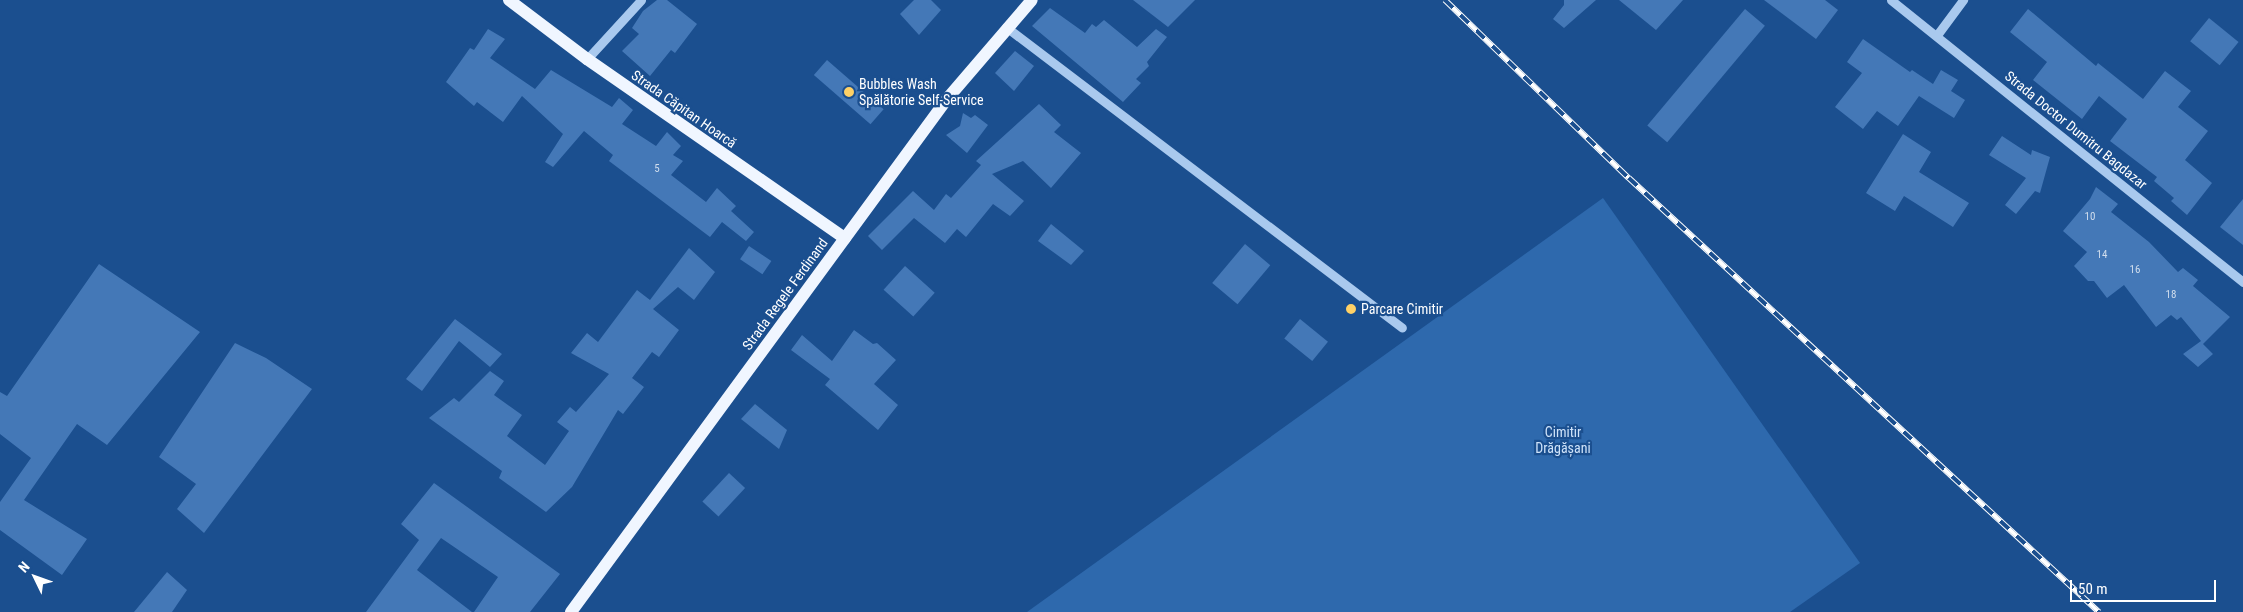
<!DOCTYPE html>
<meta charset="utf-8">
<style>
body{margin:0}
#map{position:relative;width:2243px;height:612px;overflow:hidden;background:#1b4f8f;font-family:"Roboto Condensed",sans-serif}
div>[style]{position:absolute}
.green>*{inset:0;background:#2e69ad}
.building>*{inset:0;background:#4478b7;transform-origin:0 0}
.minor>*{height:9px;margin:-4.5px;padding:0 4.5px;transform-origin:4.5px;border-radius:4.5px;background:#a9c9ee}
.major>*{height:12px;margin:-6px;padding:0 6px;transform-origin:6px;border-radius:6px;background:#f0f6ff}
.rail>*{height:5.5px;margin-top:-2.75px;transform-origin:0;background:repeating-linear-gradient(90deg,#1b4f8f 0 11px,#fff 0 22px);box-sizing:border-box;border-block:1px solid #fff}
.dots>*{width:14px;height:14px;translate:-50% -50%;box-sizing:border-box;border:2px solid #1b4f8f;border-radius:50%}
span{translate:-50% -50%;white-space:nowrap;text-align:center;line-height:1.15;-webkit-text-stroke:4.5px #1b4f8f;paint-order:stroke}
.number-label{font-size:11px;color:#d0dded}
.number-label span{-webkit-text-stroke-width:0}
.poi-label{font-size:14px;color:#fff}
.left{translate:0 -50%;text-align:left}
.street-label{font-size:14px;color:#fff}
.park-label{font-size:14px;color:#cfe3fa}
.north{position:absolute;left:10px;top:552px;width:50px;height:50px;-webkit-text-stroke:4px #1b4f8f;paint-order:stroke;rotate:312deg;font-size:14px;font-weight:700;line-height:20px;text-align:center;color:#fff}
.north::after{content:'';display:block;margin:auto;width:18px;height:22px;background:#fff;clip-path:polygon(50% 0,100% 100%,50% 72%,0 100%)}
.scale{position:absolute;left:2070px;top:580px;width:146px;height:22px;box-sizing:border-box;border:2px solid #fff;border-top:0;padding-left:6px;font-size:15px;line-height:18px;white-space:nowrap;color:#fff;-webkit-text-stroke:4px #1b4f8f;paint-order:stroke}
</style>
<div id="map">
<div class="green">
<div style="clip-path:polygon(1603px 198px,1860px 563px,1790px 612px,1027px 612px)"></div>
</div>
<div class="building">
<div style="clip-path:polygon(657px 0,667px 0,697px 24px,675px 53px,671px 50px,650px 76px,622px 51px,639px 34px,632px 28px,643px 11px)"></div>
<div style="clip-path:polygon(914px 0,931px 0,941px 10px,919px 35px,900px 14px)"></div>
<div style="clip-path:polygon(1133px 0,1195px 0,1168px 27px)"></div>
<div style="clip-path:polygon(1564px 0,1596px 0,1564px 28px,1553px 19px,1564px 5px)"></div>
<div style="clip-path:polygon(1619px 0,1683px 0,1656px 30px)"></div>
<div style="clip-path:polygon(1764px 0,1825px 0,1838px 10px,1816px 39px)"></div>
<div style="clip-path:polygon(1050px 8px,1085px 33px,1092px 24px,1096px 27px,1104px 20px,1137px 47px,1156px 29px,1167px 37px,1147px 62px,1149px 66px,1136px 79px,1141px 83px,1123px 102px,1032px 26px)"></div>
<div style="left:1745px;top:9px;width:26px;height:152px;rotate:40deg"></div>
<div style="clip-path:polygon(2028px 9px,2096px 66px,2098px 63px,2143px 99px,2165px 71px,2191px 91px,2178px 107px,2208px 131px,2185px 160px,2212px 183px,2187px 215px,2171px 201px,2174px 198px,2154px 181px,2157px 177px,2110px 141px,2127px 119px,2099px 96px,2082px 119px,2033px 80px,2047px 62px,2010px 32px)"></div>
<div style="left:2209px;top:18px;width:38px;height:30px;rotate:39deg"></div>
<div style="clip-path:polygon(488px 29px,505px 39px,490px 58px,535px 89px,551px 70px,612px 107px,619px 98px,633px 110px,622px 124px,656px 146px,667px 132px,681px 146px,673px 155px,683px 161px,671px 175px,706px 202px,717px 188px,736px 206px,731px 211px,754px 232px,746px 241px,722px 222px,710px 237px,609px 161px,613px 155px,584px 131px,553px 167px,545px 162px,563px 134px,522px 96px,503px 122px,477px 102px,474px 106px,446px 82px,470px 48px,474px 50px)"></div>
<div style="clip-path:polygon(1863px 39px,1910px 72px,1912px 70px,1933px 84px,1941px 70px,1958px 80px,1951px 91px,1965px 100px,1954px 118px,1919px 96px,1898px 126px,1877px 111px,1863px 129px,1835px 107px,1862px 73px,1847px 62px)"></div>
<div style="clip-path:polygon(1015px 51px,1034px 66px,1014px 91px,995px 73px)"></div>
<div style="left:827px;top:60px;width:75px;height:20px;rotate:41deg"></div>
<div style="clip-path:polygon(1039px 104px,1061px 125px,1054px 132px,1081px 153px,1051px 188px,1023px 161px,992px 174px,1024px 201px,1010px 216px,993px 204px,966px 237px,957px 229px,945px 243px,914px 218px,882px 250px,868px 236px,913px 191px,934px 210px,946px 194px,951px 198px,981px 165px,976px 161px)"></div>
<div style="clip-path:polygon(963px 113px,971px 118px,975px 115px,988px 125px,967px 153px,946px 135px,960px 126px)"></div>
<div style="clip-path:polygon(1903px 134px,1931px 152px,1919px 172px,1969px 203px,1953px 227px,1904px 196px,1895px 211px,1866px 193px)"></div>
<div style="clip-path:polygon(2002px 136px,2031px 155px,2032px 150px,2050px 157px,2040px 193px,2035px 191px,2016px 214px,2005px 205px,2026px 178px,1989px 155px)"></div>
<div style="clip-path:polygon(2096px 187px,2118px 204px,2111px 212px,2149px 242px,2178px 272px,2183px 268px,2198px 280px,2193px 286px,2230px 317px,2203px 344px,2213px 354px,2198px 367px,2183px 354px,2201px 341px,2181px 317px,2177px 320px,2171px 315px,2156px 327px,2124px 285px,2107px 298px,2094px 281px,2088px 281px,2074px 266px,2087px 252px,2063px 231px,2090px 199px)"></div>
<div style="clip-path:polygon(2243px 199px,2243px 245px,2220px 227px)"></div>
<div style="clip-path:polygon(1051px 224px,1084px 251px,1071px 265px,1038px 241px)"></div>
<div style="left:1245px;top:244px;width:33px;height:51px;rotate:40deg"></div>
<div style="left:749px;top:246px;width:27px;height:16px;rotate:34deg"></div>
<div style="clip-path:polygon(689px 248px,715px 272px,694px 300px,678px 287px,653px 309px,679px 330px,659px 357px,652px 352px,632px 378px,644px 387px,623px 414px,618px 410px,572px 487px,546px 512px,499px 478px,502px 471px,429px 418px,454px 398px,459px 402px,490px 371px,504px 381px,494px 395px,522px 415px,507px 436px,545px 465px,569px 431px,557px 422px,570px 407px,576px 412px,609px 374px,571px 353px,587px 333px,598px 342px,637px 290px,650px 300px)"></div>
<div style="clip-path:polygon(99px 264px,200px 332px,107px 445px,77px 424px,24px 500px,87px 539px,62px 575px,0 530px,0 502px,31px 458px,0 434px,0 392px,7px 396px)"></div>
<div style="left:905px;top:266px;width:40px;height:32px;rotate:42deg"></div>
<div style="clip-path:polygon(455px 319px,502px 354px,490px 367px,459px 341px,422px 391px,406px 379px)"></div>
<div style="left:1300px;top:319px;width:36px;height:25px;rotate:39deg"></div>
<div style="clip-path:polygon(854px 330px,873px 344px,877px 343px,896px 360px,874px 384px,898px 405px,878px 430px,825px 385px,830px 379px,791px 350px,802px 335px,832px 361px)"></div>
<div style="clip-path:polygon(235px 343px,266px 358px,312px 389px,204px 533px,177px 509px,196px 484px,159px 457px)"></div>
<div style="clip-path:polygon(755px 404px,787px 430px,779px 449px,741px 419px)"></div>
<div style="left:729px;top:473px;width:22px;height:39px;rotate:43deg"></div>
<div style="clip-path:polygon(434px 483px,560px 574px,530px 612px,474px 612px,498px 577px,441px 538px,417px 570px,472px 612px,366px 612px,419px 540px,401px 524px)"></div>
<div style="clip-path:polygon(167px 572px,187px 590px,172px 612px,134px 612px)"></div>
</div>
<div class="minor">
<div style="left:1891px;top:0;width:451px;rotate:38.7deg"></div>
<div style="left:1006px;top:27px;width:497px;rotate:37.2deg"></div>
<div style="left:1937px;top:35px;width:44px;rotate:-53.4deg"></div>
<div style="left:587px;top:59px;width:80px;rotate:-47.5deg"></div>
</div>
<div class="major">
<div style="left:509px;top:0;width:98px;rotate:37.1deg"></div>
<div style="left:587px;top:59px;width:314px;rotate:34.8deg"></div>
<div style="left:571px;top:612px;width:636px;rotate:-53.76deg"></div>
<div style="left:947px;top:99px;width:130px;rotate:-49.4deg"></div>
</div>
<div class="rail">
<div style="left:1445px;top:0;width:256px;rotate:44.1deg"></div>
<div style="left:1629px;top:178px;width:640px;rotate:42.72deg"></div>
</div>
<div class="dots">
<div style="left:849px;top:92px;background:#ffd166"></div>
<div style="left:1351px;top:309px;background:#ffd166"></div>
</div>
<div class="number-label">
<span style="left:657px;top:169px">5</span>
<span style="left:2090px;top:217px">10</span>
<span style="left:2102px;top:255px">14</span>
<span style="left:2135px;top:270px">16</span>
<span style="left:2171px;top:295px">18</span>
</div>
<div class="poi-label">
<span class="left" style="left:859px;top:92px">Bubbles Wash<br>Spălătorie Self-Service</span>
<span class="left" style="left:1361px;top:309px">Parcare Cimitir</span>
</div>
<div class="street-label">
<span style="left:684px;top:109px;rotate:35deg">Strada Căpitan Hoarcă</span>
<span style="left:2076px;top:130px;rotate:39deg">Strada Doctor Dumitru Bagdazar</span>
<span style="left:785px;top:294px;rotate:-54deg">Strada Regele Ferdinand</span>
</div>
<div class="park-label">
<span style="left:1563px;top:440px">Cimitir<br>Drăgășani</span>
</div>
<div class="north">N</div>
<div class="scale">50 m</div>
</div>
